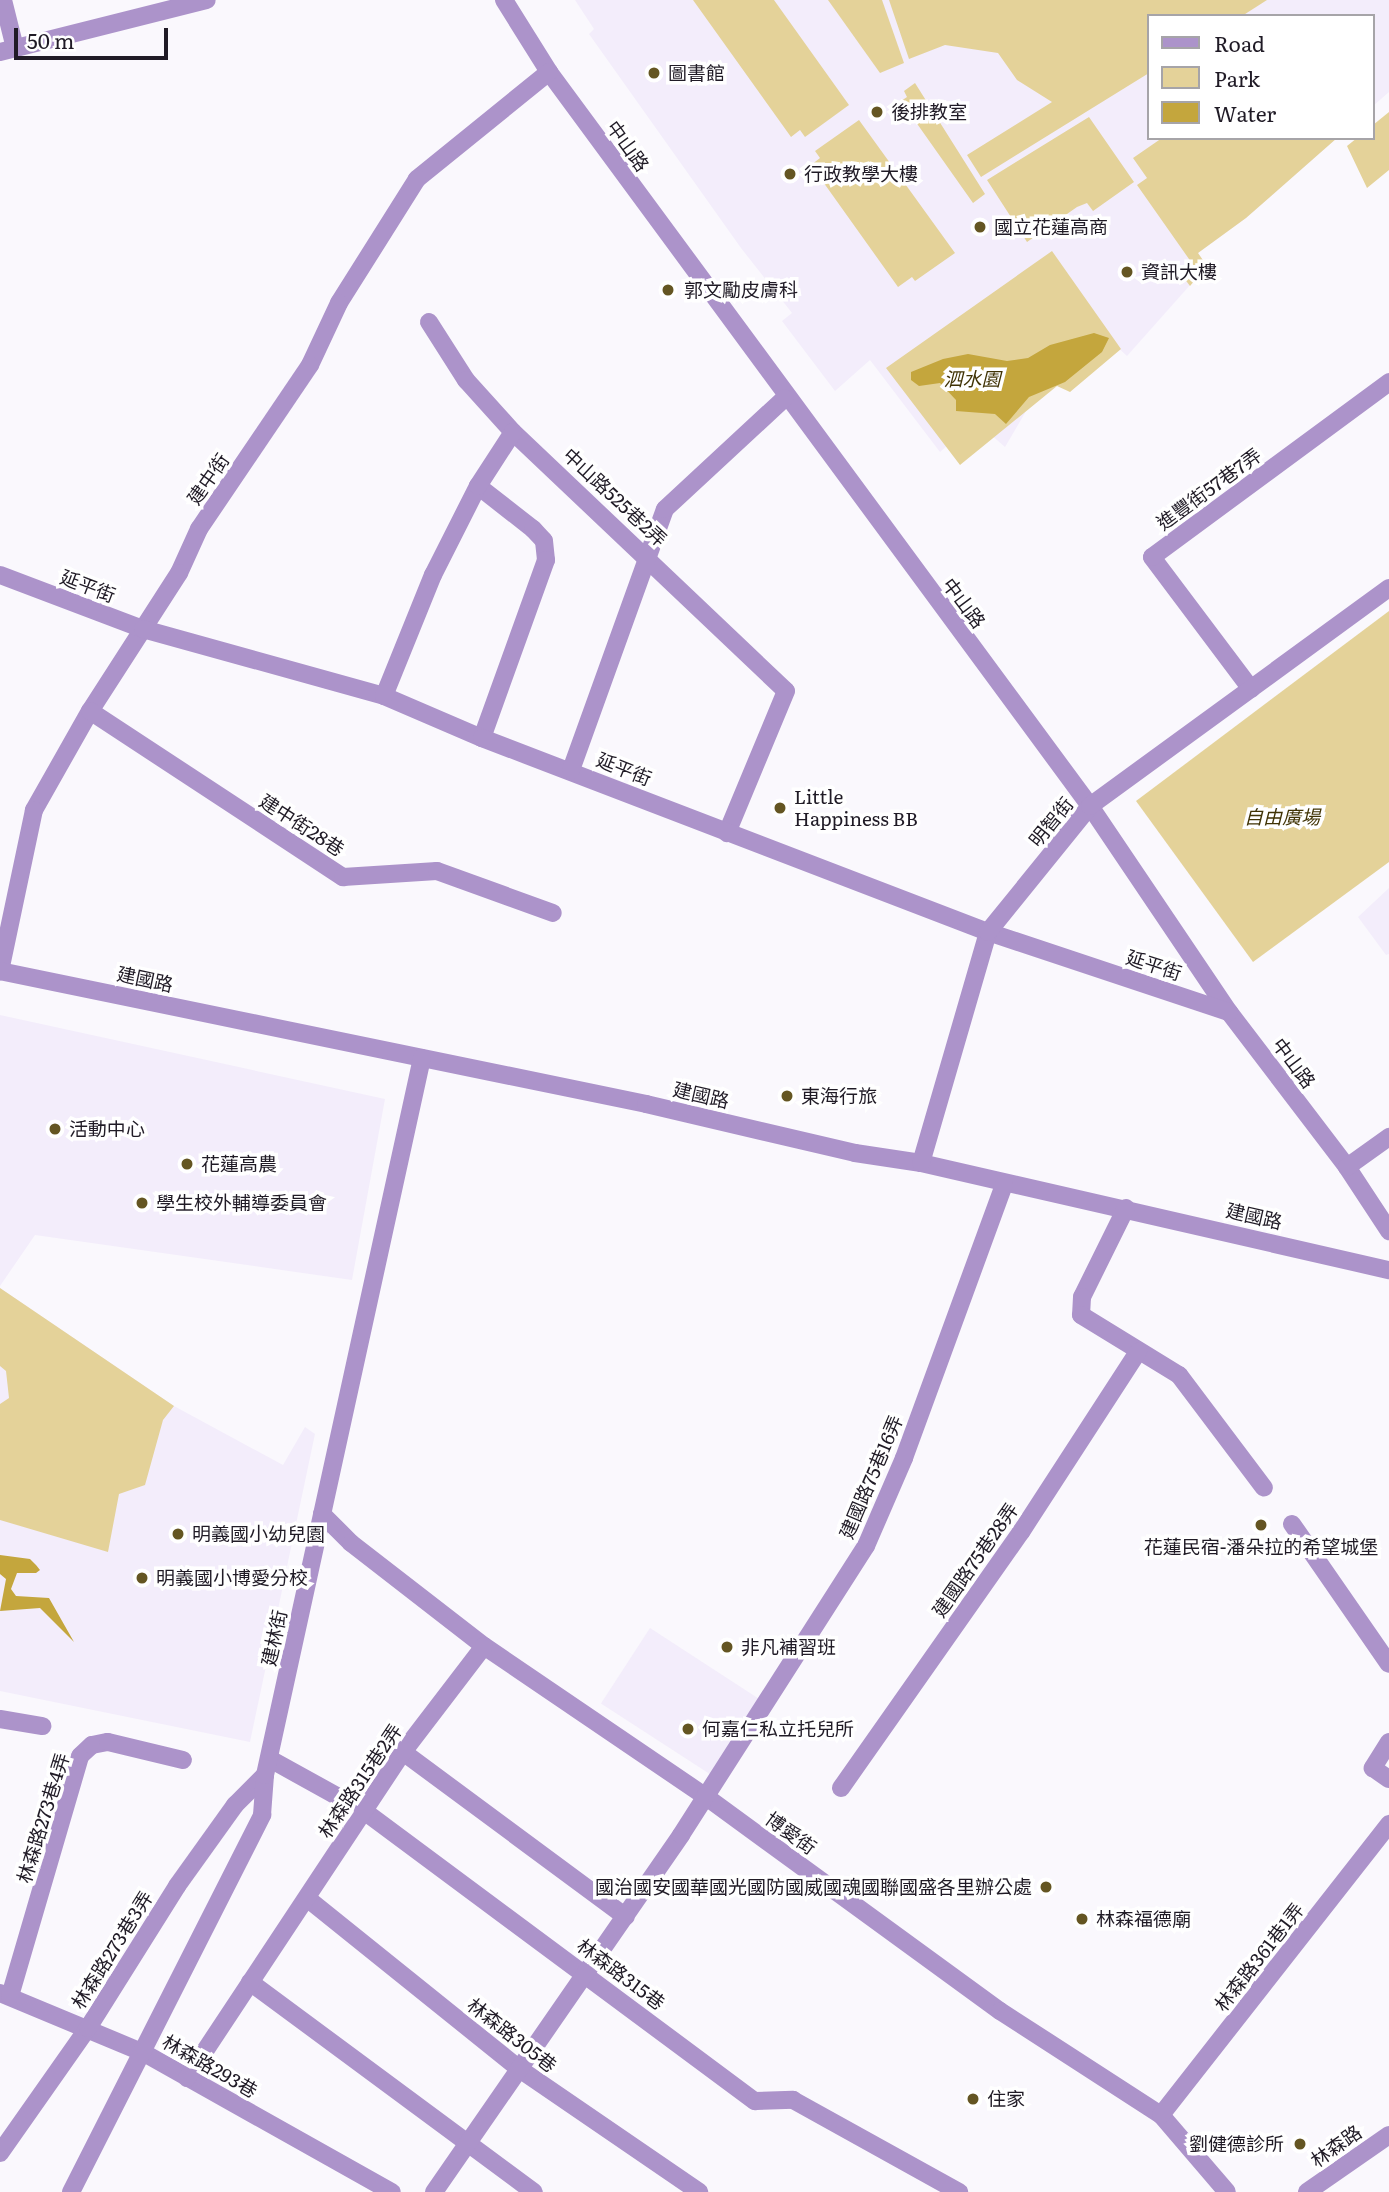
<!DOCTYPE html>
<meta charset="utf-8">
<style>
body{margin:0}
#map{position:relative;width:1389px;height:2192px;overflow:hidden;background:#faf8fd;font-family:Literata,"Noto Sans TC",serif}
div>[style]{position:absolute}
.built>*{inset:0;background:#f3edfb;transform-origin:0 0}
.green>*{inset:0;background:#e4d299}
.water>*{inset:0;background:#c4a63d}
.minor>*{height:18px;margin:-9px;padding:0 9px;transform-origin:9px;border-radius:9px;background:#ac93ca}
.dots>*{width:19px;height:19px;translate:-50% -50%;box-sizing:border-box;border:4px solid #fff;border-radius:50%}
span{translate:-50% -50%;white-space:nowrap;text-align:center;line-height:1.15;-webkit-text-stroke:7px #fff;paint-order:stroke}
.poi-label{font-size:19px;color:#201b26}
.left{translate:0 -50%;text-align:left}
.right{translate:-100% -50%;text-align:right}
.street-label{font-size:19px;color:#201b26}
.park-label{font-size:19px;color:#403305;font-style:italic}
.legend{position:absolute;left:1147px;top:14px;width:228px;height:126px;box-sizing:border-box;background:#fff;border:2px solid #a6a4a8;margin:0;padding:9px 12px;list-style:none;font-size:21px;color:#201b26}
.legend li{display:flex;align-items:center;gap:14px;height:35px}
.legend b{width:35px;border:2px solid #a6a4a8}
.scale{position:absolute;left:14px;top:28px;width:154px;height:32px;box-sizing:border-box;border:4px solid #201b26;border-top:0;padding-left:9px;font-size:21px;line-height:24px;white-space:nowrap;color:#201b26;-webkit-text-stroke:5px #fff;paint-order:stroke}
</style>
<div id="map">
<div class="built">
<div style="clip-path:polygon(575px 0,1389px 0,1389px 92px,1373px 106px,1373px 16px,1149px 16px,1149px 138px,1337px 138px,1246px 218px,1198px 253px,1207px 266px,1127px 356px,1072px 305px,1043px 352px,1025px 413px,1005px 447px,975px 421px,940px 452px,870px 360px,835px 391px,782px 321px,792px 313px,741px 248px,589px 34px,594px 29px)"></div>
<div style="clip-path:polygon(1389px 888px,1389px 954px,1386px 955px,1358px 917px)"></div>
<div style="clip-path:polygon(0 1015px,385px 1099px,352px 1280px,35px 1235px,0 1286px)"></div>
<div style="clip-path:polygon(0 1288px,174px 1406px,283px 1465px,305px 1427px,315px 1434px,250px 1742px,0 1691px)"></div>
<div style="left:650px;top:1628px;width:132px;height:90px;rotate:33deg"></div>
</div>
<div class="green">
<div style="clip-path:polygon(693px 0,774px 0,849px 105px,805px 137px,800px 130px,791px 137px)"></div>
<div style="clip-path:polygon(828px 0,882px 0,904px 63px,880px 73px)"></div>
<div style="clip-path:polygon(889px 0,1267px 0,1242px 16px,1149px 16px,1149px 73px,981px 177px,967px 155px,1052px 102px,1017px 80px,998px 53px,945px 45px,909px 59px)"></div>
<div style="clip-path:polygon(915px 83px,985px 194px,973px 203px,901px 101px,907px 97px,904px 91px)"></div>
<div style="clip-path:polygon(1389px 112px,1389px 170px,1367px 188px,1347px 146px,1357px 138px,1373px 138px,1373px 125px)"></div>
<div style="clip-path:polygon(1089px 117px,1134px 182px,1093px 211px,1087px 203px,1077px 207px,1027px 242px,987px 180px)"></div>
<div style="clip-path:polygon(859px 120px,955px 253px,915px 281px,912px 277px,898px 287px,811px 165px,820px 158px,815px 151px)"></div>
<div style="clip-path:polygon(1162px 138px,1337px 138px,1246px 218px,1198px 253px,1207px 266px,1190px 286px,1184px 278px,1196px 269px,1137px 185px,1147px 178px,1133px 158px)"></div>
<div style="clip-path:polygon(1052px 251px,1121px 349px,1070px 392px,1057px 386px,960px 465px,886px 368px)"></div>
<div style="clip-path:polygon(1389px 611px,1389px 862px,1253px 962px,1136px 801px)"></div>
<div style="clip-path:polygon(0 1288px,174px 1406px,163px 1420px,145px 1485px,119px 1494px,108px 1552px,0 1520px,0 1404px,9px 1398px,6px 1371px,0 1366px)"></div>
</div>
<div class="water">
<div style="clip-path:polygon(1094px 333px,1109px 338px,1102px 352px,1065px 382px,1029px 397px,1006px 424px,995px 414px,956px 411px,956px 400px,940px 383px,919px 386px,911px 380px,911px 372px,943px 359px,968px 354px,1007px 361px,1028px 358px,1050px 345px)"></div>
<div style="clip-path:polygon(0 1555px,30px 1559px,36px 1565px,40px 1570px,36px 1573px,17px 1573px,11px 1589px,16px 1596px,49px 1598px,74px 1642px,40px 1608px,0 1611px,6px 1579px,0 1574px)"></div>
</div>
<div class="minor">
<div style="left:3px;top:0;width:49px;rotate:76deg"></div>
<div style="left:504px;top:0;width:85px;rotate:58deg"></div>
<div style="left:549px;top:72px;width:912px;rotate:53.61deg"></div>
<div style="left:1090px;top:806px;width:249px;rotate:56deg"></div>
<div style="left:1229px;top:1012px;width:195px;rotate:52.7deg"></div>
<div style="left:1347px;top:1167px;width:77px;rotate:56.7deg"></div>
<div style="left:0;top:52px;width:213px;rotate:-14.1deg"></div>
<div style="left:549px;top:72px;width:170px;rotate:141deg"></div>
<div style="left:417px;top:179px;width:146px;rotate:122.2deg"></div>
<div style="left:339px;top:303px;width:68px;rotate:115.1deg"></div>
<div style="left:310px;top:365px;width:198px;rotate:124.1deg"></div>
<div style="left:199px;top:529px;width:48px;rotate:114.4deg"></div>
<div style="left:179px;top:573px;width:164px;rotate:122.8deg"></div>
<div style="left:90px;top:711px;width:114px;rotate:119.5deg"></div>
<div style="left:34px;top:810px;width:165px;rotate:101.9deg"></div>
<div style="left:0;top:971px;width:660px;rotate:11.63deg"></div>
<div style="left:646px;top:1104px;width:215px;rotate:13.2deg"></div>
<div style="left:855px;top:1153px;width:67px;rotate:8.6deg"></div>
<div style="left:921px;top:1163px;width:480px;rotate:12.9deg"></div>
<div style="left:429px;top:322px;width:69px;rotate:57.5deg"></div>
<div style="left:466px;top:380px;width:70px;rotate:47.9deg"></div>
<div style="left:513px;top:432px;width:376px;rotate:43.5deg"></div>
<div style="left:786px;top:691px;width:154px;rotate:112.6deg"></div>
<div style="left:478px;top:486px;width:70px;rotate:38deg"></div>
<div style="left:533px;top:529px;width:16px;rotate:47deg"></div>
<div style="left:544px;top:541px;width:19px;rotate:84deg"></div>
<div style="left:546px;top:560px;width:189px;rotate:109.8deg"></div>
<div style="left:0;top:575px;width:153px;rotate:20.7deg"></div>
<div style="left:143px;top:629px;width:250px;rotate:15.5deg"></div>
<div style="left:384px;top:696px;width:107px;rotate:23.2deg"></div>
<div style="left:482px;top:738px;width:542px;rotate:20.98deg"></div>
<div style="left:988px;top:932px;width:254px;rotate:18.4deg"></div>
<div style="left:1251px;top:689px;width:165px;rotate:-126.9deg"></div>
<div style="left:1152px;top:557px;width:295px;rotate:-36.4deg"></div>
<div style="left:384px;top:696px;width:131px;rotate:-68deg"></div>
<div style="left:433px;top:575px;width:100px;rotate:-63.2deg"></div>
<div style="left:478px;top:486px;width:64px;rotate:-57.1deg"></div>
<div style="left:90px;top:711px;width:303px;rotate:33.3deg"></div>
<div style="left:343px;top:877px;width:94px;rotate:-3.7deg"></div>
<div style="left:437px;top:871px;width:123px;rotate:19.9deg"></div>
<div style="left:571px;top:770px;width:277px;rotate:-70.2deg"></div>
<div style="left:665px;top:509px;width:163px;rotate:-42.8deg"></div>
<div style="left:921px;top:1163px;width:241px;rotate:-73.8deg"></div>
<div style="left:988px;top:932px;width:162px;rotate:-51deg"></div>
<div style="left:1090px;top:806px;width:370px;rotate:-36.1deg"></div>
<div style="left:1347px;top:1167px;width:52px;rotate:-35.5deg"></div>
<div style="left:1126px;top:1208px;width:99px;rotate:116.3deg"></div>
<div style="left:1082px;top:1297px;width:18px;rotate:93deg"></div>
<div style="left:1081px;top:1315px;width:115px;rotate:31.5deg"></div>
<div style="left:1179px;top:1375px;width:141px;rotate:53deg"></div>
<div style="left:322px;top:1514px;width:41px;rotate:45deg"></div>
<div style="left:351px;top:1543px;width:168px;rotate:37.8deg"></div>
<div style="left:484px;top:1646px;width:267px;rotate:34.2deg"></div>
<div style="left:705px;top:1796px;width:365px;rotate:36.1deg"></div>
<div style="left:1000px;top:2011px;width:192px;rotate:32.9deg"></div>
<div style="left:1161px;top:2115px;width:101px;rotate:49.4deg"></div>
<div style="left:1292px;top:1524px;width:170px;rotate:55.3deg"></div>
<div style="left:0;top:1719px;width:43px;rotate:9.5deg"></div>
<div style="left:1389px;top:1742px;width:31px;rotate:122deg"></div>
<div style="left:1373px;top:1768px;width:19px;rotate:35deg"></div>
<div style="left:403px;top:1752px;width:277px;rotate:36.5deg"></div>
<div style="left:270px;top:1759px;width:107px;rotate:29deg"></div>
<div style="left:364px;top:1811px;width:487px;rotate:36.6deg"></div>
<div style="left:755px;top:2101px;width:38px;rotate:-2deg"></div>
<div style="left:793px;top:2100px;width:190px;rotate:29deg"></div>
<div style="left:841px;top:1788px;width:313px;rotate:-54.9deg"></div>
<div style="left:1021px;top:1532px;width:215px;rotate:-57deg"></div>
<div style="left:308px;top:1899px;width:273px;rotate:38.8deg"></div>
<div style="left:521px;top:2070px;width:216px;rotate:34.4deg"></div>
<div style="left:250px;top:1982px;width:353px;rotate:36.5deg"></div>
<div style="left:0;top:1993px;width:156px;rotate:22.6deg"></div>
<div style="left:144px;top:2053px;width:284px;rotate:29.3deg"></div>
<div style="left:10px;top:1996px;width:250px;rotate:-73.7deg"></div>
<div style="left:80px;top:1756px;width:16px;rotate:-43deg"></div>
<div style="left:92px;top:1745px;width:16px;rotate:-11deg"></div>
<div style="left:108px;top:1742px;width:77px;rotate:13.5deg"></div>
<div style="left:187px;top:2078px;width:391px;rotate:-56.5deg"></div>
<div style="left:403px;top:1752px;width:133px;rotate:-52.6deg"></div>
<div style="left:1161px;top:2115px;width:370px;rotate:-51.9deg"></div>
<div style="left:0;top:2153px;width:153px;rotate:-54.9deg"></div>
<div style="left:88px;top:2028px;width:168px;rotate:-57.9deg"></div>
<div style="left:177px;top:1886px;width:100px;rotate:-54.4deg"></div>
<div style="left:235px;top:1805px;width:42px;rotate:-45deg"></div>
<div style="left:71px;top:2192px;width:423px;rotate:-63.1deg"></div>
<div style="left:262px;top:1815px;width:40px;rotate:-85.7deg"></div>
<div style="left:265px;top:1775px;width:734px;rotate:-77.65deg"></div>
<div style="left:434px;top:2192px;width:434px;rotate:-55.3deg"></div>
<div style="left:681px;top:1835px;width:343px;rotate:-57.4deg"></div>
<div style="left:866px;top:1546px;width:96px;rotate:-66.6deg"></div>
<div style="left:904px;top:1458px;width:291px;rotate:-69.9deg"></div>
<div style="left:1307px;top:2192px;width:100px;rotate:-34.8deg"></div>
</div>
<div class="dots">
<div style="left:654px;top:73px;background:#645522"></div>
<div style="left:877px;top:112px;background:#645522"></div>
<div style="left:790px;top:174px;background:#645522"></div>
<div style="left:980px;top:227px;background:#645522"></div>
<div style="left:1127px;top:272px;background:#645522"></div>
<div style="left:668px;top:290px;background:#645522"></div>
<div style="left:780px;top:808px;background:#645522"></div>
<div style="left:787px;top:1096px;background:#645522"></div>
<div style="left:55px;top:1129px;background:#645522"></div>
<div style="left:187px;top:1164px;background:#645522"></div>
<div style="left:142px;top:1203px;background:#645522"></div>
<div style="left:1261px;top:1525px;background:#645522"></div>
<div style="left:178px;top:1534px;background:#645522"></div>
<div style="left:142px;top:1578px;background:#645522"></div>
<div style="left:727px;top:1647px;background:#645522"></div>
<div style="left:688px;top:1729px;background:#645522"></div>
<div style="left:1046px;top:1887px;background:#645522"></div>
<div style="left:1082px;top:1919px;background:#645522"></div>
<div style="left:973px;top:2099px;background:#645522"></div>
<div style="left:1300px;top:2144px;background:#645522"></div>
</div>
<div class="poi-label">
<span class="left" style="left:668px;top:73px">圖書館</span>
<span class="left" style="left:891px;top:112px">後排教室</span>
<span class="left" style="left:804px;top:174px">行政教學大樓</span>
<span class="left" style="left:994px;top:227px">國立花蓮高商</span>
<span class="left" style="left:1141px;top:272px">資訊大樓</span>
<span class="left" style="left:684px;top:290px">郭文勵皮膚科</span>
<span class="left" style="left:794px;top:808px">Little<br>Happiness BB</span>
<span class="left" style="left:801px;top:1096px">東海行旅</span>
<span class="left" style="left:69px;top:1129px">活動中心</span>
<span class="left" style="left:201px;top:1164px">花蓮高農</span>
<span class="left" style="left:156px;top:1203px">學生校外輔導委員會</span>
<span class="left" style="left:192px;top:1534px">明義國小幼兒園</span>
<span style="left:1261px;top:1547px">花蓮民宿-潘朵拉的希望城堡</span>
<span class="left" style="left:156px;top:1578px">明義國小博愛分校</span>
<span class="left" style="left:741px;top:1647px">非凡補習班</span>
<span class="left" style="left:702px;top:1729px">何嘉仁私立托兒所</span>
<span class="right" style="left:1032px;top:1887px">國治國安國華國光國防國威國魂國聯國盛各里辦公處</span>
<span class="left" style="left:1096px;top:1919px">林森福德廟</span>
<span class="left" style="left:987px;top:2099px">住家</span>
<span class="right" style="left:1284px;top:2144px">劉健德診所</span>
</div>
<div class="street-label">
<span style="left:628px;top:146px;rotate:54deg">中山路</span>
<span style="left:208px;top:479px;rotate:-55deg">建中街</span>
<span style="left:1209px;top:489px;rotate:-36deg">進豐街57巷7弄</span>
<span style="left:615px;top:497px;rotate:43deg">中山路525巷2弄</span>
<span style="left:88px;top:586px;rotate:21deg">延平街</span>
<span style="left:964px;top:603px;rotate:53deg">中山路</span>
<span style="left:624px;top:769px;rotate:22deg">延平街</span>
<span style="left:1051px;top:822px;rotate:-51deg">明智街</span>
<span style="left:302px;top:825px;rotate:33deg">建中街28巷</span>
<span style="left:1154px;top:965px;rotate:18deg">延平街</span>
<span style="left:145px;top:979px;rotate:12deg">建國路</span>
<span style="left:1294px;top:1063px;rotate:53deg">中山路</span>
<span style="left:701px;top:1095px;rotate:13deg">建國路</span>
<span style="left:1254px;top:1216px;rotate:13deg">建國路</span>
<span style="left:871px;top:1477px;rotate:-67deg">建國路75巷16弄</span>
<span style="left:975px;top:1560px;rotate:-55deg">建國路75巷28弄</span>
<span style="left:274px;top:1638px;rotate:-78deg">建林街</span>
<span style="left:360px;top:1781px;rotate:-56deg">林森路315巷2弄</span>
<span style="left:43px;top:1818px;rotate:-73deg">林森路273巷4弄</span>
<span style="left:791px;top:1833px;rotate:36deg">博愛街</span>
<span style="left:112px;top:1950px;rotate:-58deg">林森路273巷3弄</span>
<span style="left:1259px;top:1957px;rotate:-52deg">林森路361巷1弄</span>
<span style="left:621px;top:1974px;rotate:37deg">林森路315巷</span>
<span style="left:512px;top:2035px;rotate:38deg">林森路305巷</span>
<span style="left:210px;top:2066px;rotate:30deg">林森路293巷</span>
<span style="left:1336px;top:2146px;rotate:-35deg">林森路</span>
</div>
<div class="park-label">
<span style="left:972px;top:379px">泗水園</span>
<span style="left:1282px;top:817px">自由廣場</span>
</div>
<ul class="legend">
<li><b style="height:9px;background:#ac93ca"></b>Road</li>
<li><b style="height:19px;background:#e4d299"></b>Park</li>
<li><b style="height:19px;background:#c4a63d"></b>Water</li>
</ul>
<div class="scale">50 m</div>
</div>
